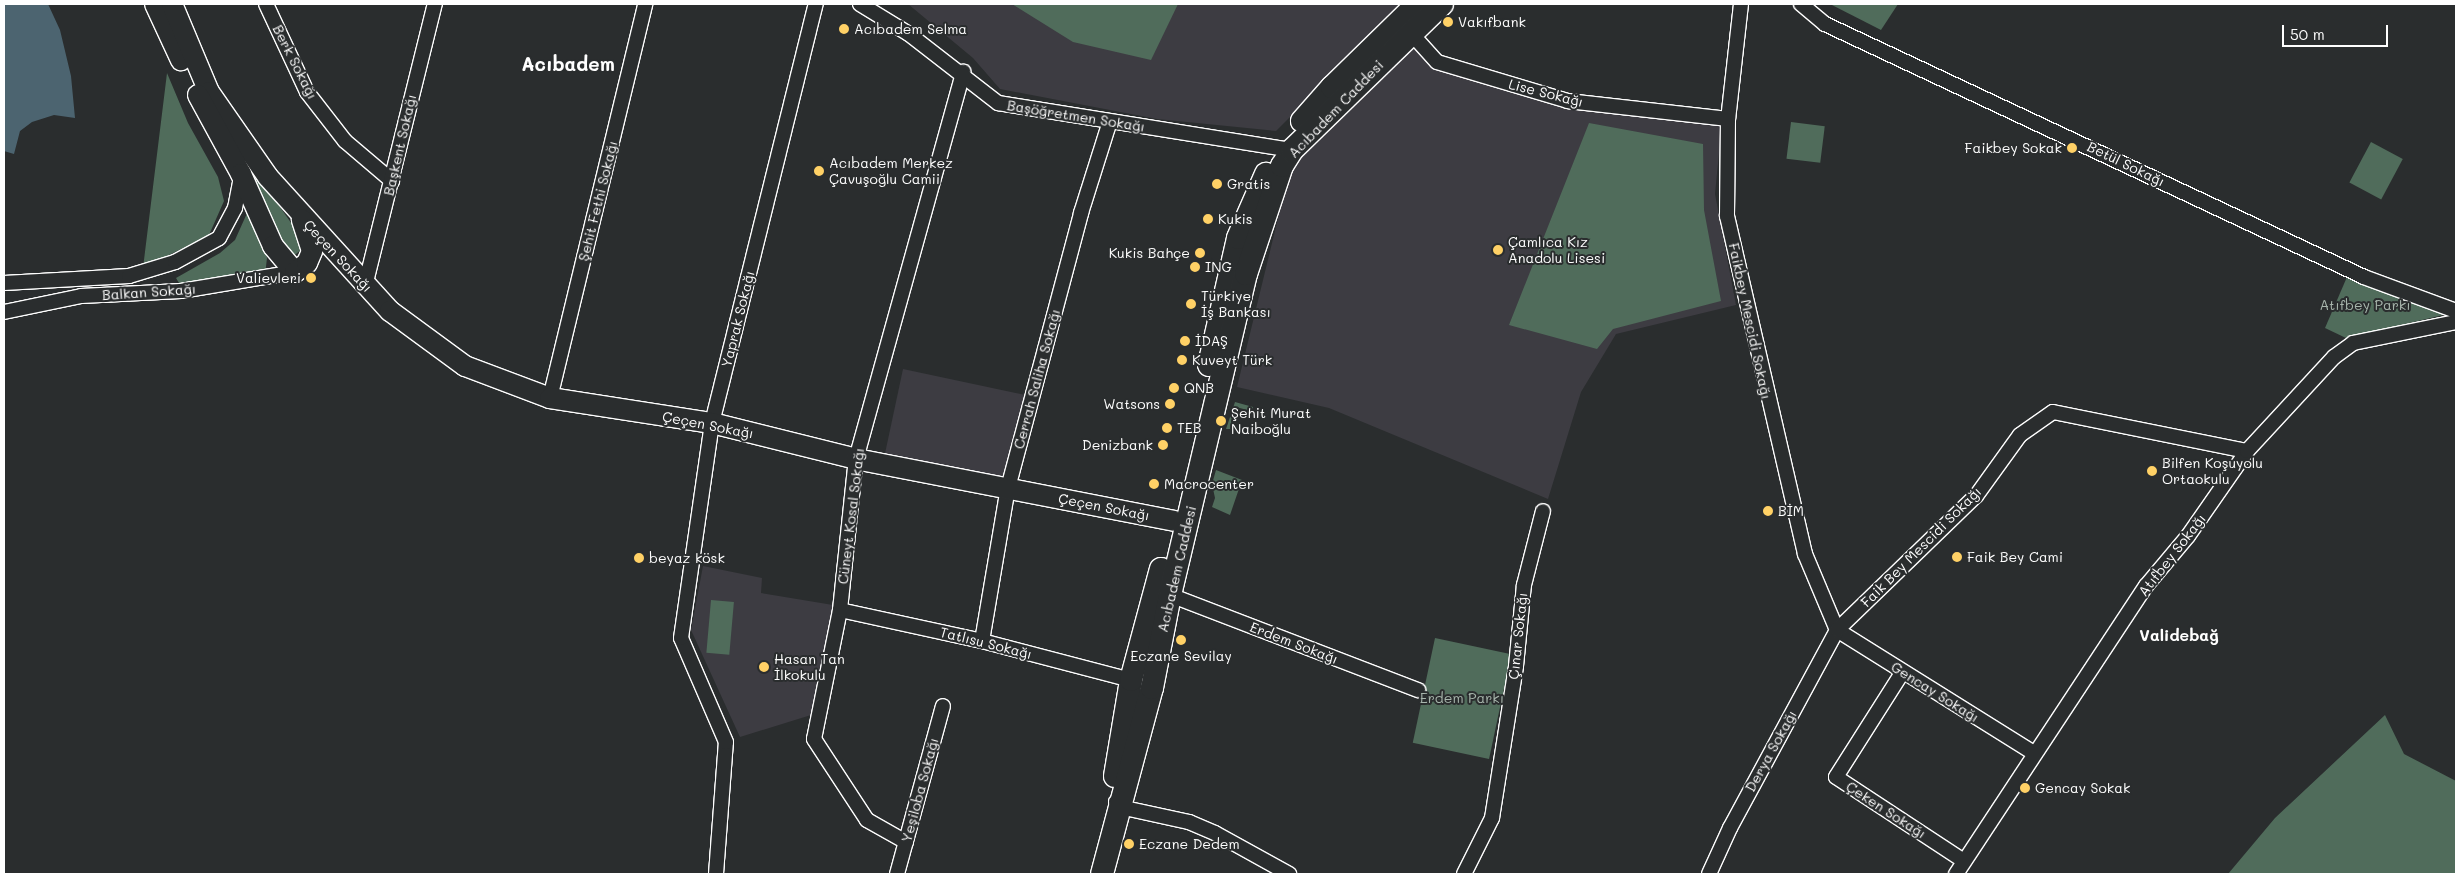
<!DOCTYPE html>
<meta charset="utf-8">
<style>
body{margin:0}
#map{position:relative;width:2460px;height:878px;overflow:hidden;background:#2a2d2e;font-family:Mali,sans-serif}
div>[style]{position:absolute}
.built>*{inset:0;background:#3d3c42;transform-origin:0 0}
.green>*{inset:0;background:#506c5b;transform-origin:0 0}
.water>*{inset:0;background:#4c6470}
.roads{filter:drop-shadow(1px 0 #fff) drop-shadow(-1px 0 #fff) drop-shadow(0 1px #fff) drop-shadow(0 -1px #fff)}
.minor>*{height:14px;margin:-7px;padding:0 7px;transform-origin:7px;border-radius:7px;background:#2a2d2e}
.secondary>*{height:20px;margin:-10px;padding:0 10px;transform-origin:10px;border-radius:10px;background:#2a2d2e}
.primary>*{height:22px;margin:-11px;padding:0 11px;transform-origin:11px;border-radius:11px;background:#2a2d2e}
.dots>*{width:14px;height:14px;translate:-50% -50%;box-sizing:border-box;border:2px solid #2a2d2e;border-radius:50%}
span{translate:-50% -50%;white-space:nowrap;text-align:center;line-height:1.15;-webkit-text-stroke:4px #2a2d2e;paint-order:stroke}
.poi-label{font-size:14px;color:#fff}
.left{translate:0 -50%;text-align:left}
.right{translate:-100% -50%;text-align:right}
.street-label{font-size:14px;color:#fff}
.park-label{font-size:14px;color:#a8b6ad}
.quarter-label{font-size:16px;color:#fff;font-weight:700}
.district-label{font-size:19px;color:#fff;font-weight:700}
.frame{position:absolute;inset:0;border:5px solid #fff;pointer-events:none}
.scale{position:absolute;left:2282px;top:25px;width:106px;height:22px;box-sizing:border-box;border:2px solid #fff;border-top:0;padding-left:6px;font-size:15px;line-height:18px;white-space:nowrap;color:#fff;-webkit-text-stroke:4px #2a2d2e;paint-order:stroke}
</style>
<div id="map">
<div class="built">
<div style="clip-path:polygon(908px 4px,1403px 4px,1276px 131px,1157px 119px,1000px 89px,973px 58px)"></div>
<div style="clip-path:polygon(1407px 42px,1429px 62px,1569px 100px,1651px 118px,1723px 112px,1715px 194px,1736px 305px,1616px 334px,1581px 392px,1548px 499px,1329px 408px,1237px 387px,1291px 165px)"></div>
<div style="left:903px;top:369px;width:125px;height:86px;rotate:12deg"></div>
<div style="clip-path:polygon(703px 566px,762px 578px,761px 593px,833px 605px,811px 715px,740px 737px,691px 630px)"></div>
</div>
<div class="green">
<div style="clip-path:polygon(1012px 4px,1178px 4px,1151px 60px,1073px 42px)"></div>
<div style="clip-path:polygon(1830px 4px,1898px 4px,1881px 30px)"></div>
<div style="clip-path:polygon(167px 73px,188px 123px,218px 177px,224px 201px,209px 235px,143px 268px)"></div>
<div style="left:1791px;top:122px;width:34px;height:37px;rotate:7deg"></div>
<div style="clip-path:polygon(221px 123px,301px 237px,302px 249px,296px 254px,288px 259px)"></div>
<div style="clip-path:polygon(1589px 123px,1703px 144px,1704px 210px,1721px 301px,1613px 329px,1597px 349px,1509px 325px)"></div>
<div style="left:2371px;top:142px;width:36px;height:46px;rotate:28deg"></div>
<div style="clip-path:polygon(248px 211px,258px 228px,267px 258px,265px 275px,184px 286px,179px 283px,176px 278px,220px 253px,235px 240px)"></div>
<div style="clip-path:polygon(2350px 270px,2456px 312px,2346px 338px,2325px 328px)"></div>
<div style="clip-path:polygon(1235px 402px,1253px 407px,1251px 411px,1236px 407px,1230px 429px,1226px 429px)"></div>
<div style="clip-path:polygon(1216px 470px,1242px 480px,1230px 515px,1212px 507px,1215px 498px,1212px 484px)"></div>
<div style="left:711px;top:600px;width:23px;height:53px;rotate:5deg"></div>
<div style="left:1435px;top:638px;width:78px;height:107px;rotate:12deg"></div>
<div style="clip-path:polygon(2385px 715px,2404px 754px,2456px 781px,2456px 874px,2228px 874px,2275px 818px)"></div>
</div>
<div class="water">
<div style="clip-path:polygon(4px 4px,48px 4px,60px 30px,71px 76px,75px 118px,54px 115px,32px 122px,20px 131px,14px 154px,4px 151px)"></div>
</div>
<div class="roads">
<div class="minor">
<div style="left:266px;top:4px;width:97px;rotate:65deg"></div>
<div style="left:307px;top:92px;width:62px;rotate:52.2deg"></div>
<div style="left:345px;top:141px;width:62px;rotate:40.4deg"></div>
<div style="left:860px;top:4px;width:57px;rotate:31.5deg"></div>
<div style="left:909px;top:34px;width:113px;rotate:37.8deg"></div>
<div style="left:998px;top:103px;width:298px;rotate:9.1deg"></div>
<div style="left:1741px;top:4px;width:116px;rotate:96.4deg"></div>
<div style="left:1728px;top:119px;width:97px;rotate:90.6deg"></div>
<div style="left:1727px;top:216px;width:347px;rotate:77deg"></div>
<div style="left:1805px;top:554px;width:82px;rotate:67.2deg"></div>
<div style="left:1801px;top:4px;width:31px;rotate:40deg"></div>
<div style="left:1825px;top:24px;width:595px;rotate:25.14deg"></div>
<div style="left:2364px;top:277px;width:98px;rotate:20.3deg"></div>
<div style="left:1410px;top:32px;width:40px;rotate:48deg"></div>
<div style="left:1437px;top:62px;width:137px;rotate:16.6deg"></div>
<div style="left:1568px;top:101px;width:161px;rotate:6.4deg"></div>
<div style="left:4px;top:283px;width:125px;rotate:-3.2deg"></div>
<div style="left:129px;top:276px;width:48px;rotate:-16.9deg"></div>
<div style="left:175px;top:262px;width:50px;rotate:-28.6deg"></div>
<div style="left:219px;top:238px;width:34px;rotate:-62deg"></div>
<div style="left:235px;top:208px;width:32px;rotate:-79deg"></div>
<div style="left:365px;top:286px;width:291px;rotate:-76.1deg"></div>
<div style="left:4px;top:312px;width:79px;rotate:-11.7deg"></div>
<div style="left:81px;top:296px;width:100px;rotate:-2.9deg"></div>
<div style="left:181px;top:291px;width:116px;rotate:-9.5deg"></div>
<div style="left:550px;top:398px;width:405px;rotate:-76.4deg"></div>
<div style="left:1170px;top:595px;width:266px;rotate:21deg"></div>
<div style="left:840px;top:610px;width:145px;rotate:12.3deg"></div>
<div style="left:982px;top:641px;width:154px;rotate:14.7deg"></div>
<div style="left:1837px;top:630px;width:232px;rotate:32deg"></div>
<div style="left:982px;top:641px;width:155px;rotate:-80.4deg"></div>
<div style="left:1008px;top:488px;width:285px;rotate:-75.1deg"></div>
<div style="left:1081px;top:213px;width:96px;rotate:-72.5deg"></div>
<div style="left:1902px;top:673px;width:123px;rotate:122.4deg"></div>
<div style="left:1836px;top:777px;width:153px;rotate:33.3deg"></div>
<div style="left:1116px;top:802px;width:6px;rotate:51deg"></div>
<div style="left:1120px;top:807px;width:71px;rotate:12.3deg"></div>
<div style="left:1189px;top:822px;width:28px;rotate:23deg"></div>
<div style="left:1215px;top:833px;width:85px;rotate:29deg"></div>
<div style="left:906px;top:842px;width:45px;rotate:-150.6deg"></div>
<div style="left:867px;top:820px;width:97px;rotate:-123.2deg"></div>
<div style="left:814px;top:739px;width:132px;rotate:-78.6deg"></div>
<div style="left:840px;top:610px;width:152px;rotate:-84deg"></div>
<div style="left:856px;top:459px;width:402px;rotate:-74.5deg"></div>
<div style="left:716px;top:874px;width:132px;rotate:-85.7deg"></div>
<div style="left:726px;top:742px;width:113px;rotate:-113.4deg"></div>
<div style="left:681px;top:638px;width:217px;rotate:-81.8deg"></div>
<div style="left:712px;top:423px;width:432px;rotate:-76.1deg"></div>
<div style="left:897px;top:874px;width:174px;rotate:-74.7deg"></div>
<div style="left:1464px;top:874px;width:63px;rotate:-63.4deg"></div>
<div style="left:1492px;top:818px;width:154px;rotate:-81deg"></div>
<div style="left:1516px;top:666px;width:81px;rotate:-84.4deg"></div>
<div style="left:1524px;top:585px;width:76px;rotate:-75.6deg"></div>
<div style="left:1709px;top:874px;width:51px;rotate:-65.5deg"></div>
<div style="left:1730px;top:828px;width:225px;rotate:-61.6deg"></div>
<div style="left:1837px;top:630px;width:193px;rotate:-44deg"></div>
<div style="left:1976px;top:496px;width:75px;rotate:-54.2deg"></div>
<div style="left:2020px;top:435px;width:40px;rotate:-34.9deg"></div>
<div style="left:2053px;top:412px;width:198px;rotate:11.4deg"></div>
<div style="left:1956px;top:874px;width:345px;rotate:-56.6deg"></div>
<div style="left:2146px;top:586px;width:65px;rotate:-50deg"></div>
<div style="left:2188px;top:536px;width:103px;rotate:-55.2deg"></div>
<div style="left:2247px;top:451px;width:128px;rotate:-47.2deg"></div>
<div style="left:2334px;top:357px;width:24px;rotate:-36deg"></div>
<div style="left:2353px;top:343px;width:105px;rotate:-11.5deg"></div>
</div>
<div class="secondary">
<div style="left:155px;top:4px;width:62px;rotate:65.1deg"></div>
<div style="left:172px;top:4px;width:95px;rotate:67.2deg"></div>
<div style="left:209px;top:92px;width:103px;rotate:55.2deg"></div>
<div style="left:268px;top:177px;width:181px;rotate:47.7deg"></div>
<div style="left:390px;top:311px;width:93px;rotate:36.3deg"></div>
<div style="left:465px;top:366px;width:91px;rotate:20.6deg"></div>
<div style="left:550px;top:398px;width:164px;rotate:8.8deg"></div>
<div style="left:712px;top:423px;width:148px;rotate:14deg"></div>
<div style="left:856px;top:459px;width:324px;rotate:11deg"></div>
<div style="left:198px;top:95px;width:90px;rotate:61.4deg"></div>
<div style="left:241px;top:174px;width:79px;rotate:66deg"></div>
<div style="left:273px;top:246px;width:34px;rotate:50deg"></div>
<div style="left:295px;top:272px;width:15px;rotate:-37deg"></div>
<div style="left:307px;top:263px;width:13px;rotate:-67deg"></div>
<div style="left:312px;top:251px;width:33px;rotate:-108deg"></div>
</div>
<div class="primary">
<div style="left:1302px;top:121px;width:45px;rotate:-48.6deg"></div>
<div style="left:1332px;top:87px;width:119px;rotate:-44.3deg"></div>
<div style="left:1209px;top:365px;width:130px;rotate:-77.1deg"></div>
<div style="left:1238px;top:238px;width:70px;rotate:-66.4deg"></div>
<div style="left:1115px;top:776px;width:97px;rotate:-80.5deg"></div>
<div style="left:1131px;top:680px;width:115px;rotate:-74.9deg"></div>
<div style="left:1102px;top:874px;width:193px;rotate:-75deg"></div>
<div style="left:1152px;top:688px;width:95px;rotate:-79deg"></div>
<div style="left:1170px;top:595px;width:330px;rotate:-76.7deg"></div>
<div style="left:1246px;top:274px;width:114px;rotate:-71.6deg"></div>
<div style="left:1282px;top:166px;width:19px;rotate:-58deg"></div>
<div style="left:1292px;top:150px;width:209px;rotate:-44.2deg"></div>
</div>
</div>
<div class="dots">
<div style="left:1448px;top:22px;background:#ffd166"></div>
<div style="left:844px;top:29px;background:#ffd166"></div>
<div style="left:2072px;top:148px;background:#ffd166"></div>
<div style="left:819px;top:171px;background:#ffd166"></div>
<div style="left:1217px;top:184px;background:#ffd166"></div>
<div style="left:1208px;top:219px;background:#ffd166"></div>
<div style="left:1498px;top:250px;background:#ffd166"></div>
<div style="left:1200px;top:253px;background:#ffd166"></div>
<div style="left:1195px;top:267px;background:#ffd166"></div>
<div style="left:311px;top:278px;background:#ffd166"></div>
<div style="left:1191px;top:304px;background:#ffd166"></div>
<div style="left:1185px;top:341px;background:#ffd166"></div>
<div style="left:1182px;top:360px;background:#ffd166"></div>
<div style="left:1174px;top:388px;background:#ffd166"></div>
<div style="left:1170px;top:404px;background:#ffd166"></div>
<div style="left:1221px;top:421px;background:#ffd166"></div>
<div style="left:1167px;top:428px;background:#ffd166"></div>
<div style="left:1163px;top:445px;background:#ffd166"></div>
<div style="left:2152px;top:471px;background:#ffd166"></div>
<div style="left:1154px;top:484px;background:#ffd166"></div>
<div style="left:1768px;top:511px;background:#ffd166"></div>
<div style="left:1957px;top:557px;background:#ffd166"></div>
<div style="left:639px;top:558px;background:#ffd166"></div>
<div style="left:1181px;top:640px;background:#ffd166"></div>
<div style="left:764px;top:667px;background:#ffd166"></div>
<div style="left:2025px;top:788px;background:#ffd166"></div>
<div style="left:1129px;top:844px;background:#ffd166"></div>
</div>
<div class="poi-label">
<span class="left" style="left:1458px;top:22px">Vakıfbank</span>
<span class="left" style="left:854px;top:29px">Acıbadem Selma</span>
<span class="right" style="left:2062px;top:148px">Faikbey Sokak</span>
<span class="left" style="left:829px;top:171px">Acıbadem Merkez<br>Çavuşoğlu Camii</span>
<span class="left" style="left:1227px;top:184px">Gratis</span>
<span class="left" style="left:1218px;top:219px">Kukis</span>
<span class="left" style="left:1508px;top:250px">Çamlıca Kız<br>Anadolu Lisesi</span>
<span class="right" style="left:1190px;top:253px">Kukis Bahçe</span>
<span class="left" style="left:1205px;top:267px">ING</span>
<span class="right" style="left:301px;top:278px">Valievleri</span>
<span class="left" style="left:1201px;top:304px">Türkiye<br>İş Bankası</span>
<span class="left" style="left:1195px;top:341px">İDAŞ</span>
<span class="left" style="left:1192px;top:360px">Kuveyt Türk</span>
<span class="left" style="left:1184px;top:388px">QNB</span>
<span class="right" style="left:1160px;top:404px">Watsons</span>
<span class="left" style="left:1231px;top:421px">Şehit Murat<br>Naiboğlu</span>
<span class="left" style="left:1177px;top:428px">TEB</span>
<span class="right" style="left:1153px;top:445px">Denizbank</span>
<span class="left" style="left:2162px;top:471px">Bilfen Koşuyolu<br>Ortaokulu</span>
<span class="left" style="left:1164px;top:484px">Macrocenter</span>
<span class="left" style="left:1778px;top:511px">BİM</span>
<span class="left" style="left:1967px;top:557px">Faik Bey Cami</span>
<span class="left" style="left:649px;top:558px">beyaz kösk</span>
<span style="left:1181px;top:656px">Eczane Sevilay</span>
<span class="left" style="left:774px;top:667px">Hasan Tan<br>İlkokulu</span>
<span class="left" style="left:2035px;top:788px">Gencay Sokak</span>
<span class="left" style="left:1139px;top:844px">Eczane Dedem</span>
</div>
<div class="street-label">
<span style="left:295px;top:62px;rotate:63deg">Berk Sokağı</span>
<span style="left:1546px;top:93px;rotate:14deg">Lise Sokağı</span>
<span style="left:1336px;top:109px;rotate:-46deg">Acıbadem Caddesi</span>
<span style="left:1076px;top:116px;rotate:9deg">Başöğretmen Sokağı</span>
<span style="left:400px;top:145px;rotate:-77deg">Başkent Sokağı</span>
<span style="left:2126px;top:164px;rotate:26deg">Betül Sokağı</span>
<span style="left:598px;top:201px;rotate:-76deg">Şehit Fethi Sokağı</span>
<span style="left:338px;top:256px;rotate:47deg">Çeçen Sokağı</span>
<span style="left:149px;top:292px;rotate:-4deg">Balkan Sokağı</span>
<span style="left:738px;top:319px;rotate:-76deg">Yaprak Sokağı</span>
<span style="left:1750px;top:321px;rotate:78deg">Faikbey Mescidi Sokağı</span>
<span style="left:1037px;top:379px;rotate:-75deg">Cerrah Saliha Sokağı</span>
<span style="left:708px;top:425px;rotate:11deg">Çeçen Sokağı</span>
<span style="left:1104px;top:507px;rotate:11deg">Çeçen Sokağı</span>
<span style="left:851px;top:516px;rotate:-83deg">Cüneyt Kosal Sokağı</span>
<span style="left:1921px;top:547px;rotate:-45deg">Faik Bey Mescidi Sokağı</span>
<span style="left:2172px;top:555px;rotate:-52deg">Atıfbey Sokağı</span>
<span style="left:1177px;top:569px;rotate:-77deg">Acıbadem Caddesi</span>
<span style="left:1518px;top:636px;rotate:-84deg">Çınar Sokağı</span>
<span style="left:986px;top:643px;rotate:14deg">Tatlısu Sokağı</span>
<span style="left:1294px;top:643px;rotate:21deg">Erdem Sokağı</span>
<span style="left:1935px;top:692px;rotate:32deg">Gencay Sokağı</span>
<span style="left:1771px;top:751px;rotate:-61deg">Derya Sokağı</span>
<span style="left:920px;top:790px;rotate:-75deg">Yeşiloba Sokağı</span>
<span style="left:1886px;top:810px;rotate:33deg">Çeken Sokağı</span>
</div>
<div class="park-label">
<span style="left:2365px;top:305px">Atıfbey Parkı</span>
<span style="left:1462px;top:698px">Erdem Parkı</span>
</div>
<div class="quarter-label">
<span style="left:2179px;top:635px">Validebağ</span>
</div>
<div class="district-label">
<span style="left:568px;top:64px">Acıbadem</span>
</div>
<div class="frame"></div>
<div class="scale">50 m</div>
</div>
